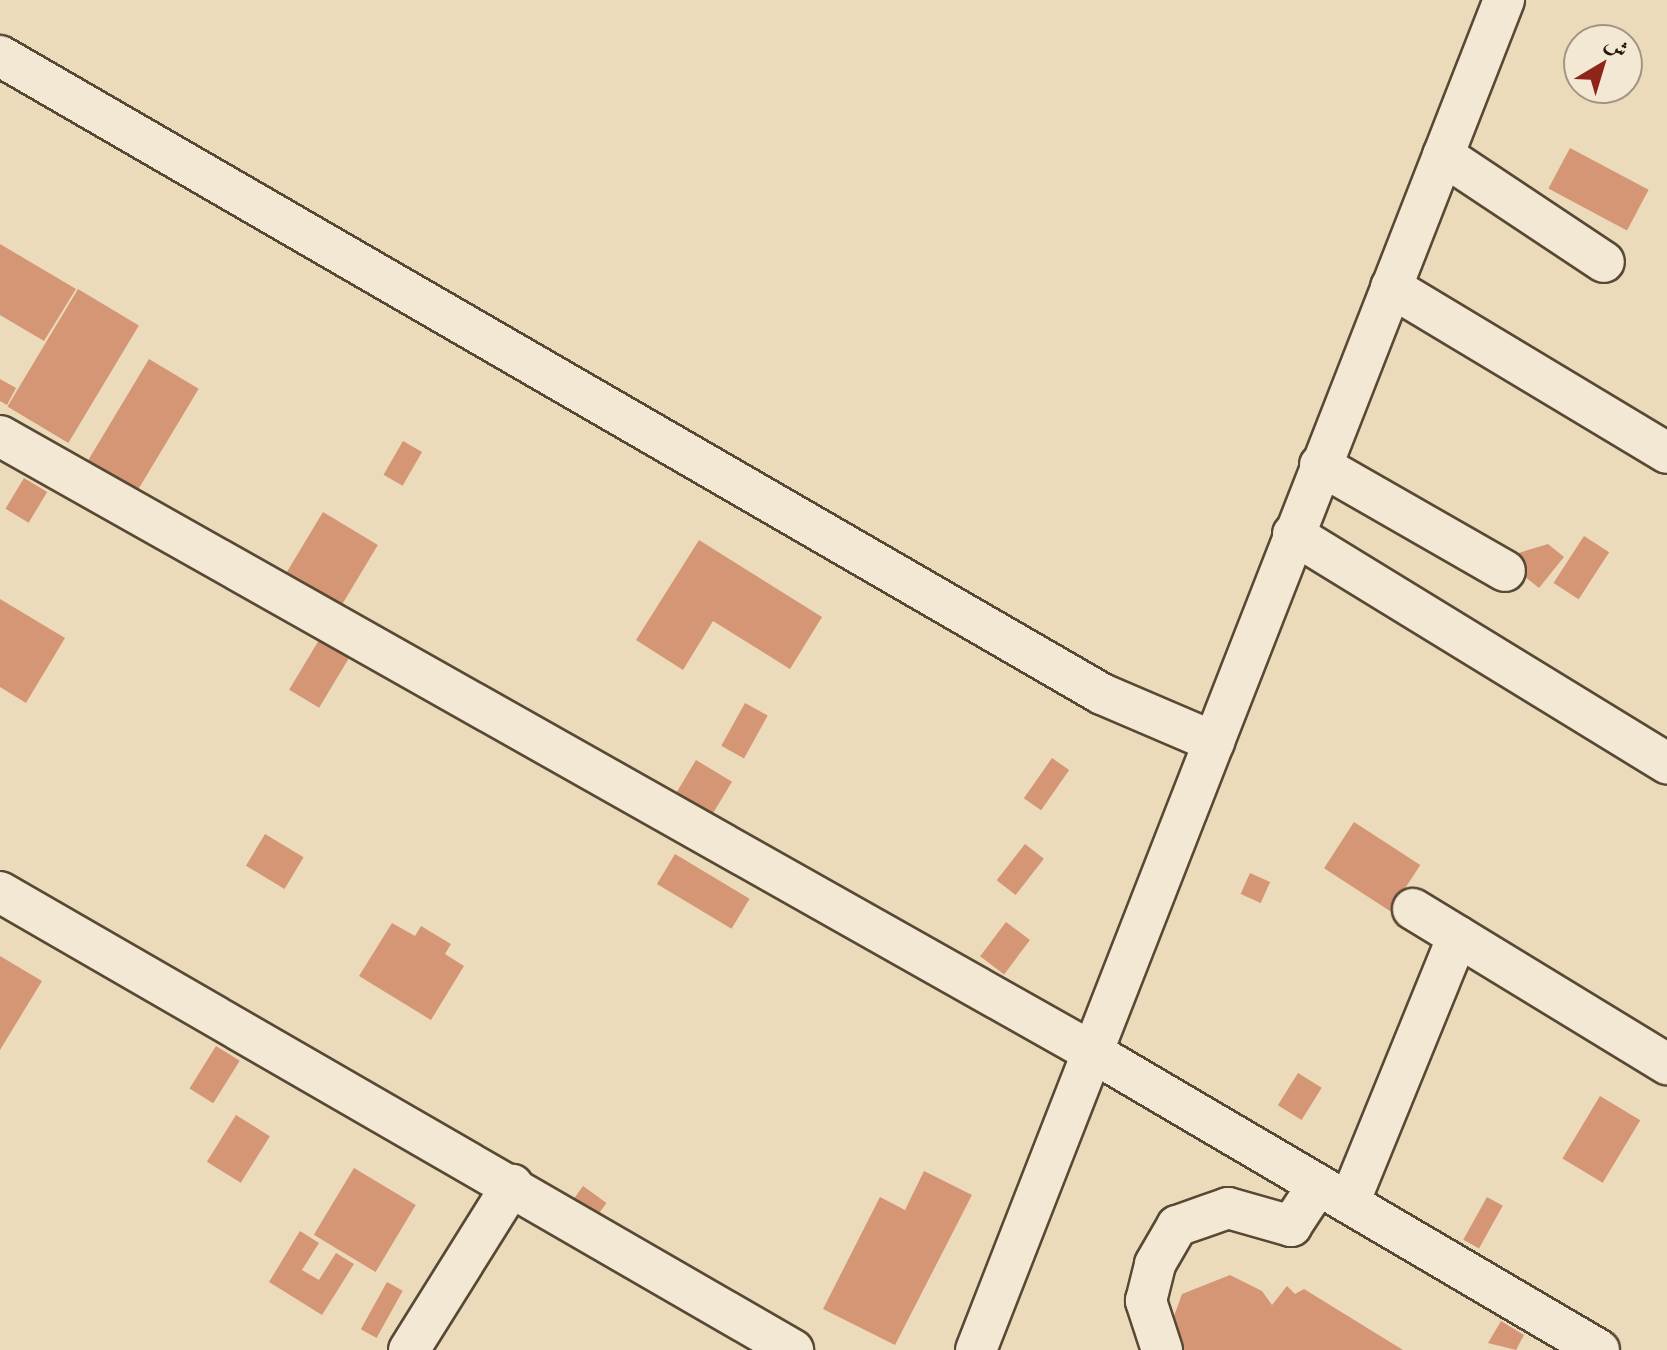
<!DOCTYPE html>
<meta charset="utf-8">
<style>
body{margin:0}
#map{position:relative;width:1667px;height:1350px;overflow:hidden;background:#ecdbbb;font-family:"IM FELL Double Pica",Amiri,serif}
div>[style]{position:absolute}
.building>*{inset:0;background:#d49675;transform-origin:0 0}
.roads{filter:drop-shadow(2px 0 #584934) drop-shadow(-2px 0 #584934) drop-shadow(0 2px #584934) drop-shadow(0 -2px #584934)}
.minor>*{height:40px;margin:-20px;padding:0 20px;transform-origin:20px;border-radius:20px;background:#f3e8d3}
span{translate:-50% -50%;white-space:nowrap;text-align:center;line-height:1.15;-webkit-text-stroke:8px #f3e8d3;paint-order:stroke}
.north{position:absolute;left:1563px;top:24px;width:80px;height:80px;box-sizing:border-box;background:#f3e8d3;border:2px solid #a19581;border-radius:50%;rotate:38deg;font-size:22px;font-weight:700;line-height:32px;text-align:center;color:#261807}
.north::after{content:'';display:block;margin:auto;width:28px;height:36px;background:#8f2418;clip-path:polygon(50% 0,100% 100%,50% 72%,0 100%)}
</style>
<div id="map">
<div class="building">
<div style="left:1570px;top:148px;width:89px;height:46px;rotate:28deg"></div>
<div style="clip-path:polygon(0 244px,76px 289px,44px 341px,0 315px)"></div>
<div style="left:78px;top:289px;width:71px;height:137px;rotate:31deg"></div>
<div style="left:149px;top:359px;width:58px;height:121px;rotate:31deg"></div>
<div style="clip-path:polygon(0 379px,16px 388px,7px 405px,0 401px)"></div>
<div style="left:403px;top:441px;width:22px;height:39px;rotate:30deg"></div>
<div style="left:24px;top:478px;width:27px;height:36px;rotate:31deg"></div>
<div style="left:323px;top:512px;width:64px;height:73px;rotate:31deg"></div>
<div style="left:1584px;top:536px;width:30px;height:56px;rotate:33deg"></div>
<div style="clip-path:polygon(699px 540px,822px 617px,790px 669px,713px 621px,683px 670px,636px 640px)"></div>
<div style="clip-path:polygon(1548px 544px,1564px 557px,1539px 588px,1509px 564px,1515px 554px)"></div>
<div style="clip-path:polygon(0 599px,65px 638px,26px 703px,0 687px)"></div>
<div style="left:319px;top:640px;width:35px;height:58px;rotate:31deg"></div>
<div style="left:745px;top:703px;width:26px;height:49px;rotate:29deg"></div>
<div style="left:1052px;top:758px;width:21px;height:49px;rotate:35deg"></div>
<div style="left:696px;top:760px;width:42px;height:39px;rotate:31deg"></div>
<div style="left:1354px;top:822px;width:79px;height:55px;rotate:33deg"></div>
<div style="left:265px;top:834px;width:45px;height:37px;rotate:31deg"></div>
<div style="left:1025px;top:844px;width:24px;height:46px;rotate:38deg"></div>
<div style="left:675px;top:854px;width:87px;height:35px;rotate:31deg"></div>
<div style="left:1250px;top:873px;width:22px;height:23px;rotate:24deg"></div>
<div style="left:1006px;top:922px;width:30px;height:43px;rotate:37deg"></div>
<div style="clip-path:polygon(392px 923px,415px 936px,421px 926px,451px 944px,445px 954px,464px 966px,431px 1020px,359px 976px)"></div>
<div style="clip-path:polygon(0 956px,42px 981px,0 1050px)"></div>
<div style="left:216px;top:1046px;width:28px;height:50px;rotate:32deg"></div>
<div style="left:1298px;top:1073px;width:28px;height:38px;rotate:32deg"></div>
<div style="left:1600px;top:1096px;width:47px;height:73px;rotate:31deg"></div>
<div style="left:236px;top:1115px;width:40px;height:55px;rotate:32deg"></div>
<div style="left:354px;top:1168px;width:72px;height:78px;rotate:31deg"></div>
<div style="clip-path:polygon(924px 1171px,972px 1195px,895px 1345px,823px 1309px,880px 1197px,905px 1210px)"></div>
<div style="left:583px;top:1186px;width:29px;height:16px;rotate:36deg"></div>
<div style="left:1487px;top:1197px;width:18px;height:49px;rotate:29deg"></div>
<div style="clip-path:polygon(300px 1231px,319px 1243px,302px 1270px,319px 1280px,336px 1253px,354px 1264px,322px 1315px,269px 1282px)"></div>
<div style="clip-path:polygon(1230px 1275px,1262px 1291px,1272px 1305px,1287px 1286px,1295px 1294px,1304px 1289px,1403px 1350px,1175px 1350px,1170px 1327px,1182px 1294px)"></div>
<div style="left:387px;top:1282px;width:18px;height:54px;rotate:29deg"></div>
<div style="clip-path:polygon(1501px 1321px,1524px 1335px,1516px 1350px,1488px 1343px)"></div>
</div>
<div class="roads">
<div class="minor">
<div style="left:0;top:56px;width:1273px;rotate:30.07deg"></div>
<div style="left:1102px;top:694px;width:122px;rotate:23.2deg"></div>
<div style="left:1443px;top:155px;width:193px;rotate:33.6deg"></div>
<div style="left:1391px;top:287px;width:322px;rotate:31deg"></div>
<div style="left:0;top:436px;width:1254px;rotate:29.43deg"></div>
<div style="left:1092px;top:1052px;width:588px;rotate:30.45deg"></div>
<div style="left:1320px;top:465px;width:213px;rotate:29.8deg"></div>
<div style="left:1293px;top:534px;width:439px;rotate:31.5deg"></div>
<div style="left:0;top:892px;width:916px;rotate:30.01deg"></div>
<div style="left:1413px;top:909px;width:298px;rotate:31.4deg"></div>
<div style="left:1349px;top:1203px;width:288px;rotate:-67.8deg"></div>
<div style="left:409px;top:1350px;width:195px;rotate:-58deg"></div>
<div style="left:976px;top:1350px;width:1450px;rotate:-68.64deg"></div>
<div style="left:1162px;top:1350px;width:52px;rotate:-108.1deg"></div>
<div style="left:1146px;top:1301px;width:38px;rotate:-76deg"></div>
<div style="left:1155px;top:1264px;width:44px;rotate:-59.9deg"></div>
<div style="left:1177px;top:1226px;width:54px;rotate:-19.4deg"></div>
<div style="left:1228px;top:1208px;width:66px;rotate:15.9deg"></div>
<div style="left:1291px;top:1226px;width:49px;rotate:-56.6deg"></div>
</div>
</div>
<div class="north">ش</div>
</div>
